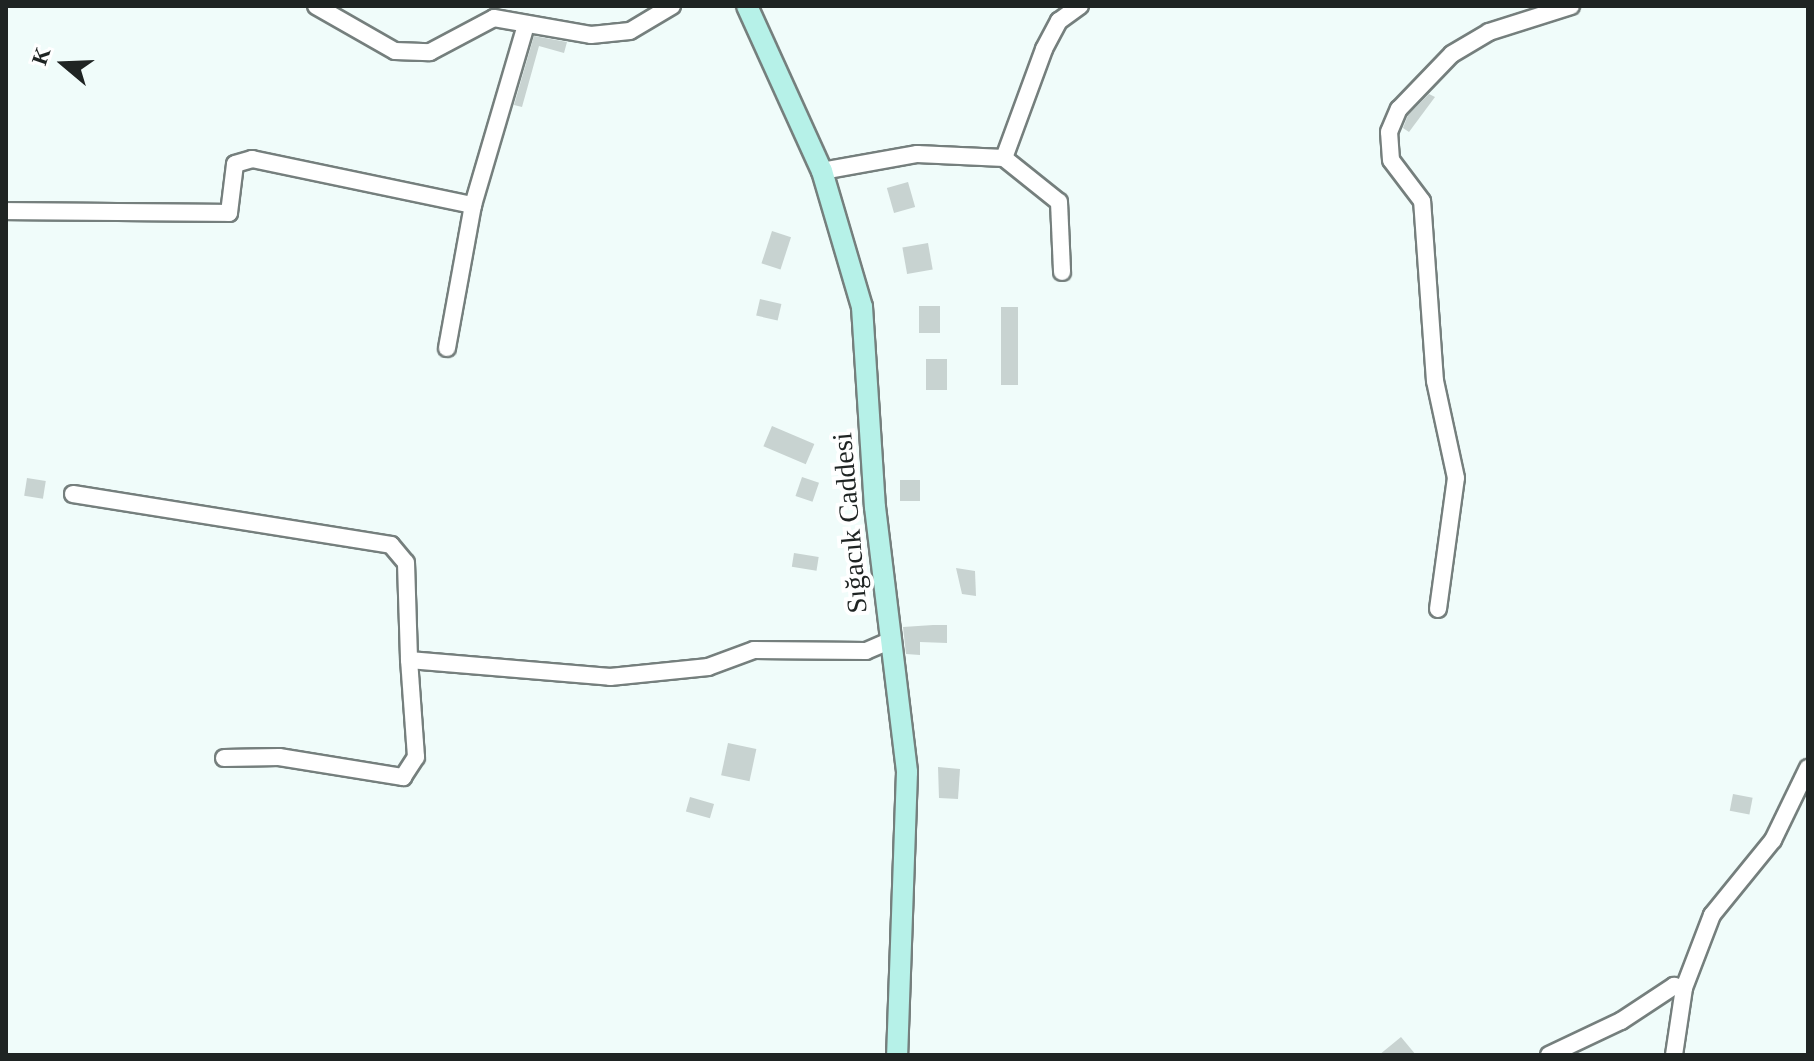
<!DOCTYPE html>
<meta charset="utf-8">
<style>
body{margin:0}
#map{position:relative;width:1814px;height:1061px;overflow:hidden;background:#f0fcfa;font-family:Georgia,serif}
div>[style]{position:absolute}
.building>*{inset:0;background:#c8d3d1;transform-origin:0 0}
.roads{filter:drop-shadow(2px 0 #757f7d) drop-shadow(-2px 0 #757f7d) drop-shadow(0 2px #757f7d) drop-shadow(0 -2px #757f7d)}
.minor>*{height:16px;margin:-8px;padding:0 8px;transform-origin:8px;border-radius:8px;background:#fff}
.major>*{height:20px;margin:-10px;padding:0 10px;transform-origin:10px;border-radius:10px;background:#b6f1e8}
span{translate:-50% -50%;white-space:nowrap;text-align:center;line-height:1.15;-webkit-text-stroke:8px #fff;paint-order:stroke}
.street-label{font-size:28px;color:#1f2423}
.frame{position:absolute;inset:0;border:8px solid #1f2423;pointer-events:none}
.north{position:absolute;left:24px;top:24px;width:80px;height:80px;-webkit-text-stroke:6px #fff;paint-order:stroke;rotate:289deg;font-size:22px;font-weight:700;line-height:32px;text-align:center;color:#1f2423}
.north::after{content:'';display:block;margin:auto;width:28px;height:36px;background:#1f2423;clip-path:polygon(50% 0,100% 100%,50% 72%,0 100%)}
</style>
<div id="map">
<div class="building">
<div style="clip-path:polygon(534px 36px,567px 42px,564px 53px,539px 46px,522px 107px,514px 105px)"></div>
<div style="clip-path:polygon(1429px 94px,1435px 97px,1409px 132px,1403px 128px,1408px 115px)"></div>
<div style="left:908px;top:182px;width:26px;height:22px;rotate:74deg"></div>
<div style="left:772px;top:231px;width:20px;height:34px;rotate:18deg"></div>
<div style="left:928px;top:243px;width:27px;height:26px;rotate:80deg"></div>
<div style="left:760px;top:299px;width:22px;height:17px;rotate:13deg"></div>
<div style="left:919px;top:306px;width:21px;height:27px"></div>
<div style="left:1001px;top:307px;width:17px;height:78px"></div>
<div style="left:926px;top:359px;width:21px;height:31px"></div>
<div style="left:772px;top:426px;width:46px;height:22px;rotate:23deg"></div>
<div style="left:802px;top:477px;width:18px;height:20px;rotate:19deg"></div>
<div style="left:27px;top:478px;width:19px;height:18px;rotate:9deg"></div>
<div style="left:900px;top:480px;width:20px;height:21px"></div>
<div style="left:794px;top:553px;width:25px;height:14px;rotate:9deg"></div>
<div style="clip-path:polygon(956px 568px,975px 571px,976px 596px,962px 594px)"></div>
<div style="clip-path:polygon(933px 625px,947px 625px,947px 643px,920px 642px,920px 655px,906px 654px,903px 627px)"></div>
<div style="left:728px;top:743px;width:29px;height:33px;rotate:12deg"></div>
<div style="clip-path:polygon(938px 767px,960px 769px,958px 799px,939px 798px)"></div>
<div style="left:1733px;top:794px;width:20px;height:17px;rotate:11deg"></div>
<div style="left:690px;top:797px;width:25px;height:15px;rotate:16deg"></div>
<div style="clip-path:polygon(1401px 1037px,1416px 1055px,1379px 1055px)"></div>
</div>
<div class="roads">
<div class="minor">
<div style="left:316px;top:6px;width:91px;rotate:29.7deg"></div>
<div style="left:395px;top:51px;width:35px;rotate:2deg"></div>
<div style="left:430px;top:52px;width:72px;rotate:-28deg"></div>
<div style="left:494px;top:18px;width:98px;rotate:9.9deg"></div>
<div style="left:591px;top:35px;width:39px;rotate:-6deg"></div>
<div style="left:630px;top:31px;width:49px;rotate:-30.8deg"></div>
<div style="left:1004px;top:158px;width:116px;rotate:-69.8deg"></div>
<div style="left:1044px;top:49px;width:32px;rotate:-62deg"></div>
<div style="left:1059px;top:21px;width:26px;rotate:-36deg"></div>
<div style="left:822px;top:171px;width:97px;rotate:-10.1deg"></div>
<div style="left:917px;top:154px;width:87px;rotate:2.6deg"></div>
<div style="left:1004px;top:158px;width:70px;rotate:38.7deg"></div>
<div style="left:1059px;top:202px;width:70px;rotate:87.5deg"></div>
<div style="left:6px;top:211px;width:223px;rotate:0.5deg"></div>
<div style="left:229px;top:213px;width:49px;rotate:-83deg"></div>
<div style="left:235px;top:164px;width:18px;rotate:-16deg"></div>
<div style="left:252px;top:159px;width:226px;rotate:11.8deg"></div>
<div style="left:473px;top:205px;width:188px;rotate:-73.6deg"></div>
<div style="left:447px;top:348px;width:145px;rotate:-79.7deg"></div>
<div style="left:73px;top:494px;width:322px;rotate:9.1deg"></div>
<div style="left:391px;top:545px;width:23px;rotate:50deg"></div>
<div style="left:406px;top:563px;width:97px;rotate:88.2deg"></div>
<div style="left:409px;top:660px;width:202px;rotate:4.8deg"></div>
<div style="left:610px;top:677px;width:99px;rotate:-5.8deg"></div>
<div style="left:708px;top:667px;width:49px;rotate:-20.3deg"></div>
<div style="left:754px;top:650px;width:112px;rotate:0.5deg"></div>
<div style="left:866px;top:651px;width:25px;rotate:-23deg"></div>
<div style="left:1438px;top:609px;width:132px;rotate:-82.2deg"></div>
<div style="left:1456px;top:478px;width:99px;rotate:-102.2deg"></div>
<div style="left:1435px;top:381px;width:180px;rotate:-94.1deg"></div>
<div style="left:1422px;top:201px;width:51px;rotate:-127.1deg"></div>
<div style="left:1391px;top:160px;width:28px;rotate:-94deg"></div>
<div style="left:1389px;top:132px;width:25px;rotate:-67deg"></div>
<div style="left:1399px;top:109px;width:76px;rotate:-46.1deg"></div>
<div style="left:1452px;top:54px;width:43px;rotate:-30.7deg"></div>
<div style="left:1489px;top:32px;width:86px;rotate:-17.6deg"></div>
<div style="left:224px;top:758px;width:55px;rotate:-1deg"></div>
<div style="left:279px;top:757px;width:126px;rotate:9.2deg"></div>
<div style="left:403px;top:777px;width:24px;rotate:-57deg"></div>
<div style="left:416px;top:757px;width:97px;rotate:-94.1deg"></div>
<div style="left:1549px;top:1055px;width:80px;rotate:-25.3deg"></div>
<div style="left:1621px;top:1021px;width:64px;rotate:-33.4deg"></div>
<div style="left:1674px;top:986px;width:10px;rotate:11deg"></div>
<div style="left:1674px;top:1055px;width:68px;rotate:-81.5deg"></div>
<div style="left:1684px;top:988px;width:78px;rotate:-69deg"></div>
<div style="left:1712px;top:915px;width:97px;rotate:-50.9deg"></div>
<div style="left:1773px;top:840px;width:80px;rotate:-64.1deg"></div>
</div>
<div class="major">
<div style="left:747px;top:6px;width:181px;rotate:65.6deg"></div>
<div style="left:822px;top:171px;width:142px;rotate:73.6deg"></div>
<div style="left:862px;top:307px;width:200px;rotate:86.3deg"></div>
<div style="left:875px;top:507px;width:267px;rotate:83.1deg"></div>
<div style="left:907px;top:772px;width:283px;rotate:92deg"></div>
</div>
</div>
<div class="street-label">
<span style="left:850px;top:523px;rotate:-95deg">Sığacık Caddesi</span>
</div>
<div class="frame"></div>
<div class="north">K</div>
</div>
